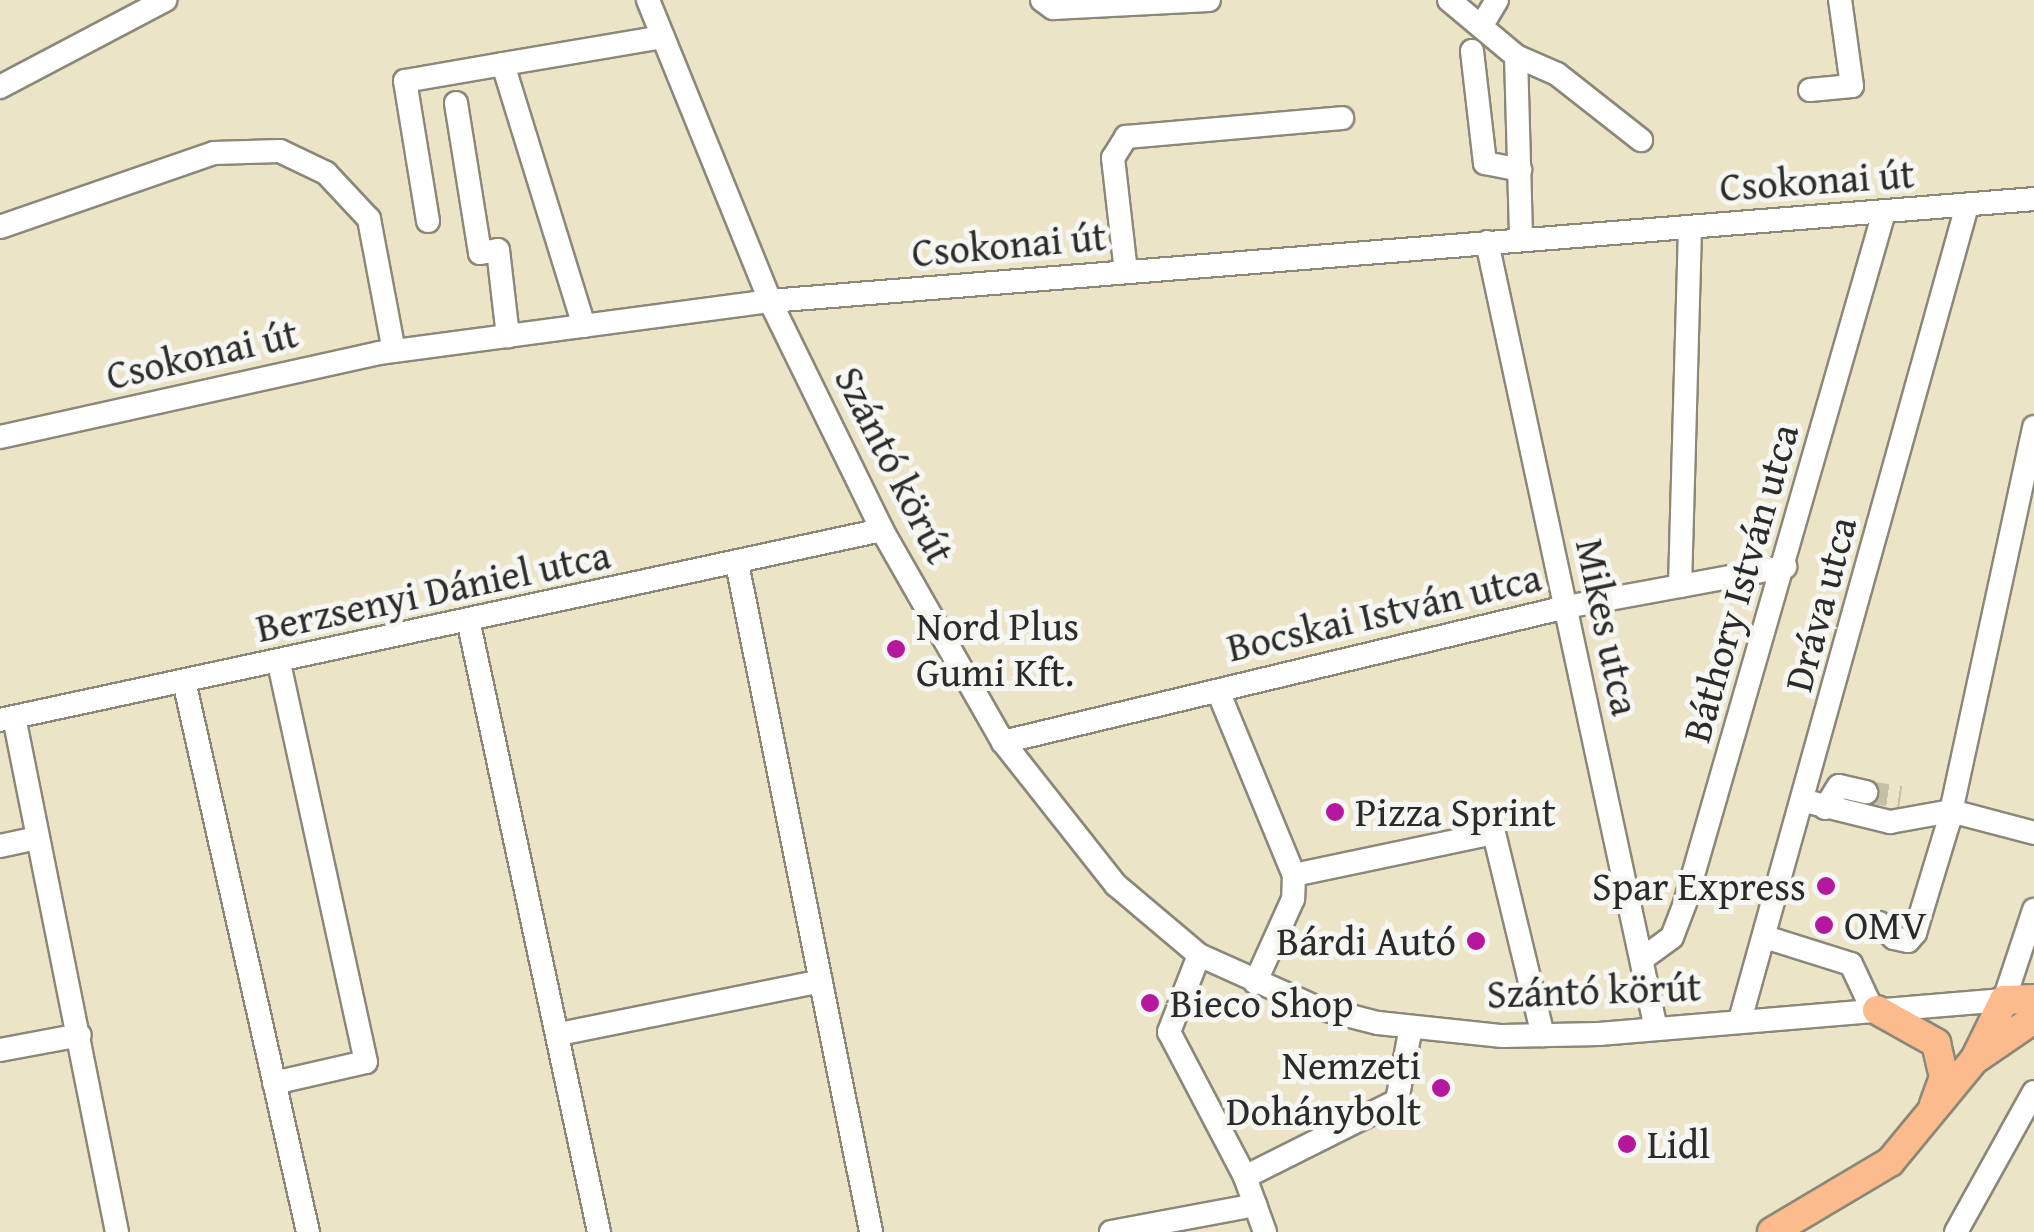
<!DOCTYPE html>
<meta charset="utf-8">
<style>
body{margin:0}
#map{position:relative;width:2034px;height:1232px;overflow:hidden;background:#ebe4c7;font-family:"Gentium Book Plus",serif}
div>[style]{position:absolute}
.minor-tunnel>*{height:22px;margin-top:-11px;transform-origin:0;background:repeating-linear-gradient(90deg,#c5bfa8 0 22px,transparent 0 33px)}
.roads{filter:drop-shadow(2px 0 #8b8879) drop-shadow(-2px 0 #8b8879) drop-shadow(0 2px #8b8879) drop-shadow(0 -2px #8b8879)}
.minor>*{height:22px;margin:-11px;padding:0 11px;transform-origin:11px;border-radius:11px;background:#fff}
.major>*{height:28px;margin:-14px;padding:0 14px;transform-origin:14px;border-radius:14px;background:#fbbb8c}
.dots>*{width:28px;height:28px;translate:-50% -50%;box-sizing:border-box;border:5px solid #f6f6f2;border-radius:50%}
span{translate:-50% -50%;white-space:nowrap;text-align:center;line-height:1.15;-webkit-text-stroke:10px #f6f6f2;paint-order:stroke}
.street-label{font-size:40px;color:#2b2b2b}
.poi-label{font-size:40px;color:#2b2b2b}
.left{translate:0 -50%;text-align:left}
.right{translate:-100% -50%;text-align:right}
</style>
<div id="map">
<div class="minor-tunnel">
<div style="left:1866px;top:792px;width:35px;rotate:8deg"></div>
</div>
<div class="roads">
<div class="minor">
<div style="left:648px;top:0;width:325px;rotate:67.9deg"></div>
<div style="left:770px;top:301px;width:255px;rotate:63.9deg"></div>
<div style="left:882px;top:530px;width:244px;rotate:60.3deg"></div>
<div style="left:1003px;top:742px;width:182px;rotate:51.7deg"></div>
<div style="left:1116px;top:885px;width:109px;rotate:40.1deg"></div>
<div style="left:1199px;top:955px;width:127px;rotate:24.1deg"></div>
<div style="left:1315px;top:1007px;width:65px;rotate:14.3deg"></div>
<div style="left:1378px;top:1023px;width:125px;rotate:6deg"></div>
<div style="left:1502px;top:1036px;width:97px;rotate:-1.2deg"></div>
<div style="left:1599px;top:1034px;width:406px;rotate:-4.8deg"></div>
<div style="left:2004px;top:1000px;width:95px;rotate:-71.6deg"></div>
<div style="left:1042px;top:0;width:14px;rotate:36deg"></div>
<div style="left:1053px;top:8px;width:156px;rotate:-2.9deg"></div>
<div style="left:1449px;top:0;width:87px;rotate:39.9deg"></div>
<div style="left:1516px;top:56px;width:45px;rotate:23.7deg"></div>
<div style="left:1557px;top:74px;width:107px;rotate:38.2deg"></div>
<div style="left:1482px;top:25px;width:29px;rotate:-59deg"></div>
<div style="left:1472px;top:51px;width:113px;rotate:83.4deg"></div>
<div style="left:1485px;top:163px;width:36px;rotate:11deg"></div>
<div style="left:1516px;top:56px;width:183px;rotate:88.4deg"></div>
<div style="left:0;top:87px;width:187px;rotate:-27.8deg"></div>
<div style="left:1810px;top:90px;width:42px;rotate:-5.4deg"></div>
<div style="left:1852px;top:86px;width:87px;rotate:-97.9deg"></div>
<div style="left:456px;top:103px;width:152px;rotate:80.9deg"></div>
<div style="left:480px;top:253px;width:18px;rotate:-9deg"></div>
<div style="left:498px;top:250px;width:87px;rotate:83.4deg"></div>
<div style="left:428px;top:221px;width:142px;rotate:-99.3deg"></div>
<div style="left:405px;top:81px;width:99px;rotate:-9.8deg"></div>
<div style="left:0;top:227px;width:226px;rotate:-19.1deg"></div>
<div style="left:214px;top:153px;width:66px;rotate:-1.7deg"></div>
<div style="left:280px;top:151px;width:51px;rotate:25.6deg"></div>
<div style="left:326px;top:173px;width:63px;rotate:46.9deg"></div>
<div style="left:369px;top:219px;width:134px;rotate:79.3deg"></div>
<div style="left:1487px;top:242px;width:805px;rotate:77.88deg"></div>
<div style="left:1126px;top:272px;width:115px;rotate:-96.5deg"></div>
<div style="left:1113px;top:158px;width:25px;rotate:-58deg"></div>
<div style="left:1126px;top:137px;width:217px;rotate:-5deg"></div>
<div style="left:584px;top:326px;width:274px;rotate:-107.2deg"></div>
<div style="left:503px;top:64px;width:162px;rotate:-9.6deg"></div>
<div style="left:0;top:437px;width:389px;rotate:-12.5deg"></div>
<div style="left:380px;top:353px;width:393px;rotate:-7.6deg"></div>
<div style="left:770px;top:301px;width:1268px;rotate:-4.61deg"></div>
<div style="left:737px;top:563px;width:682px;rotate:78.67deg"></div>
<div style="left:1680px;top:586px;width:359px;rotate:-88.4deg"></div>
<div style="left:469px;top:624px;width:622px;rotate:77.93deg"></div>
<div style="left:184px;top:681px;width:565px;rotate:77.32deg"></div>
<div style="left:1218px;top:691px;width:199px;rotate:67.6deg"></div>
<div style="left:1294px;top:875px;width:24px;rotate:92deg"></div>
<div style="left:1293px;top:899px;width:92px;rotate:114.3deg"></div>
<div style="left:14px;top:717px;width:525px;rotate:78.69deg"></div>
<div style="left:0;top:720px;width:902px;rotate:-12.16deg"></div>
<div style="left:1003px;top:742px;width:579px;rotate:-13.48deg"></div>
<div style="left:1566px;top:607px;width:223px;rotate:-10.4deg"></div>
<div style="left:1805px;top:801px;width:88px;rotate:13.9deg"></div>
<div style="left:1890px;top:822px;width:62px;rotate:-10.2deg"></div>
<div style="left:1951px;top:811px;width:86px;rotate:14.8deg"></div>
<div style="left:1825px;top:808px;width:26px;rotate:-58deg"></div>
<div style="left:1839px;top:786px;width:28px;rotate:13deg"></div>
<div style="left:0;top:846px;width:38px;rotate:-12deg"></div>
<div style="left:1294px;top:875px;width:204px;rotate:-11.9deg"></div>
<div style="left:1494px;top:833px;width:208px;rotate:76.4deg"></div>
<div style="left:1879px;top:923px;width:21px;rotate:45deg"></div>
<div style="left:1894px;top:938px;width:14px;rotate:12deg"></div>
<div style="left:1908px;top:941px;width:11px;rotate:-49deg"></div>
<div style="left:1915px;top:933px;width:117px;rotate:-73.1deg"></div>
<div style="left:1949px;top:821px;width:403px;rotate:-77.8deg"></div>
<div style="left:1765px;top:937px;width:90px;rotate:17.4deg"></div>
<div style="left:1851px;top:964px;width:52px;rotate:64.9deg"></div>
<div style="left:1199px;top:955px;width:83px;rotate:111.3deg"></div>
<div style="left:1169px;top:1032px;width:164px;rotate:62.3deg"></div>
<div style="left:1245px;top:1177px;width:59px;rotate:70deg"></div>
<div style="left:1642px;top:959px;width:37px;rotate:-36deg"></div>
<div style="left:1672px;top:937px;width:36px;rotate:-69deg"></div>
<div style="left:1685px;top:903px;width:719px;rotate:-73.93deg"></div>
<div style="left:1740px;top:1020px;width:845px;rotate:-74.42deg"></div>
<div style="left:559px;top:1034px;width:267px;rotate:-11.4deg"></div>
<div style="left:0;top:1050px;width:81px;rotate:-10.6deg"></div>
<div style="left:274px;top:1083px;width:94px;rotate:-12.9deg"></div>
<div style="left:366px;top:1062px;width:407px;rotate:-102.3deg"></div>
<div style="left:1245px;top:1177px;width:170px;rotate:-26.6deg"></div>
<div style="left:1397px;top:1101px;width:75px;rotate:-79.3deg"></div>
<div style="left:1111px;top:1232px;width:147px;rotate:-10.6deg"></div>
<div style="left:1956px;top:1232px;width:160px;rotate:-60.9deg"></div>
</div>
<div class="major">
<div style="left:1877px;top:1010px;width:68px;rotate:29.2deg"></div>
<div style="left:1936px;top:1043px;width:35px;rotate:77deg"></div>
<div style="left:1944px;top:1077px;width:30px;rotate:110deg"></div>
<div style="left:1977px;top:1058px;width:69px;rotate:-34.4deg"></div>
<div style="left:1772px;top:1232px;width:137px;rotate:-30.7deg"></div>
<div style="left:1890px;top:1162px;width:134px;rotate:-50.5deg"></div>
<div style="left:1975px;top:1059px;width:66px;rotate:-63.8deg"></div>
<div style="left:2004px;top:1000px;width:30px;rotate:-2deg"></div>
</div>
</div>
<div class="dots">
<div style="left:896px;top:649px;background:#b5179e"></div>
<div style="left:1335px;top:812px;background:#b5179e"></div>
<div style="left:1826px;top:886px;background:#b5179e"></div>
<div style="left:1824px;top:925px;background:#b5179e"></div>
<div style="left:1476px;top:941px;background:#b5179e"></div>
<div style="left:1150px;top:1003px;background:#b5179e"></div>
<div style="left:1441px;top:1088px;background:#b5179e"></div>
<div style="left:1627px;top:1144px;background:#b5179e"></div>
</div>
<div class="street-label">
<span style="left:1817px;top:180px;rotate:-4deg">Csokonai út</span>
<span style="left:1009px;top:244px;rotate:-5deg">Csokonai út</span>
<span style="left:202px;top:354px;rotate:-13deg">Csokonai út</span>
<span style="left:895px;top:465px;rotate:63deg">Szántó körút</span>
<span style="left:1740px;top:583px;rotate:-74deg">Báthory István utca</span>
<span style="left:433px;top:591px;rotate:-12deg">Berzsenyi Dániel utca</span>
<span style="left:1820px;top:604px;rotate:-75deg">Dráva utca</span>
<span style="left:1384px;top:612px;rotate:-13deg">Bocskai István utca</span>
<span style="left:1608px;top:627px;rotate:78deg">Mikes utca</span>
<span style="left:1594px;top:990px;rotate:-2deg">Szántó körút</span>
</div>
<div class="poi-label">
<span class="left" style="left:916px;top:649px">Nord Plus<br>Gumi Kft.</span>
<span class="left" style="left:1355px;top:812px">Pizza Sprint</span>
<span class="right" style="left:1806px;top:886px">Spar Express</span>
<span class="left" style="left:1844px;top:925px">OMV</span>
<span class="right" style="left:1456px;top:941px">Bárdi Autó</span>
<span class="left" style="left:1170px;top:1003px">Bieco Shop</span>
<span class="right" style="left:1421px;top:1088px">Nemzeti<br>Dohánybolt</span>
<span class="left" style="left:1647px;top:1144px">Lidl</span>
</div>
</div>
